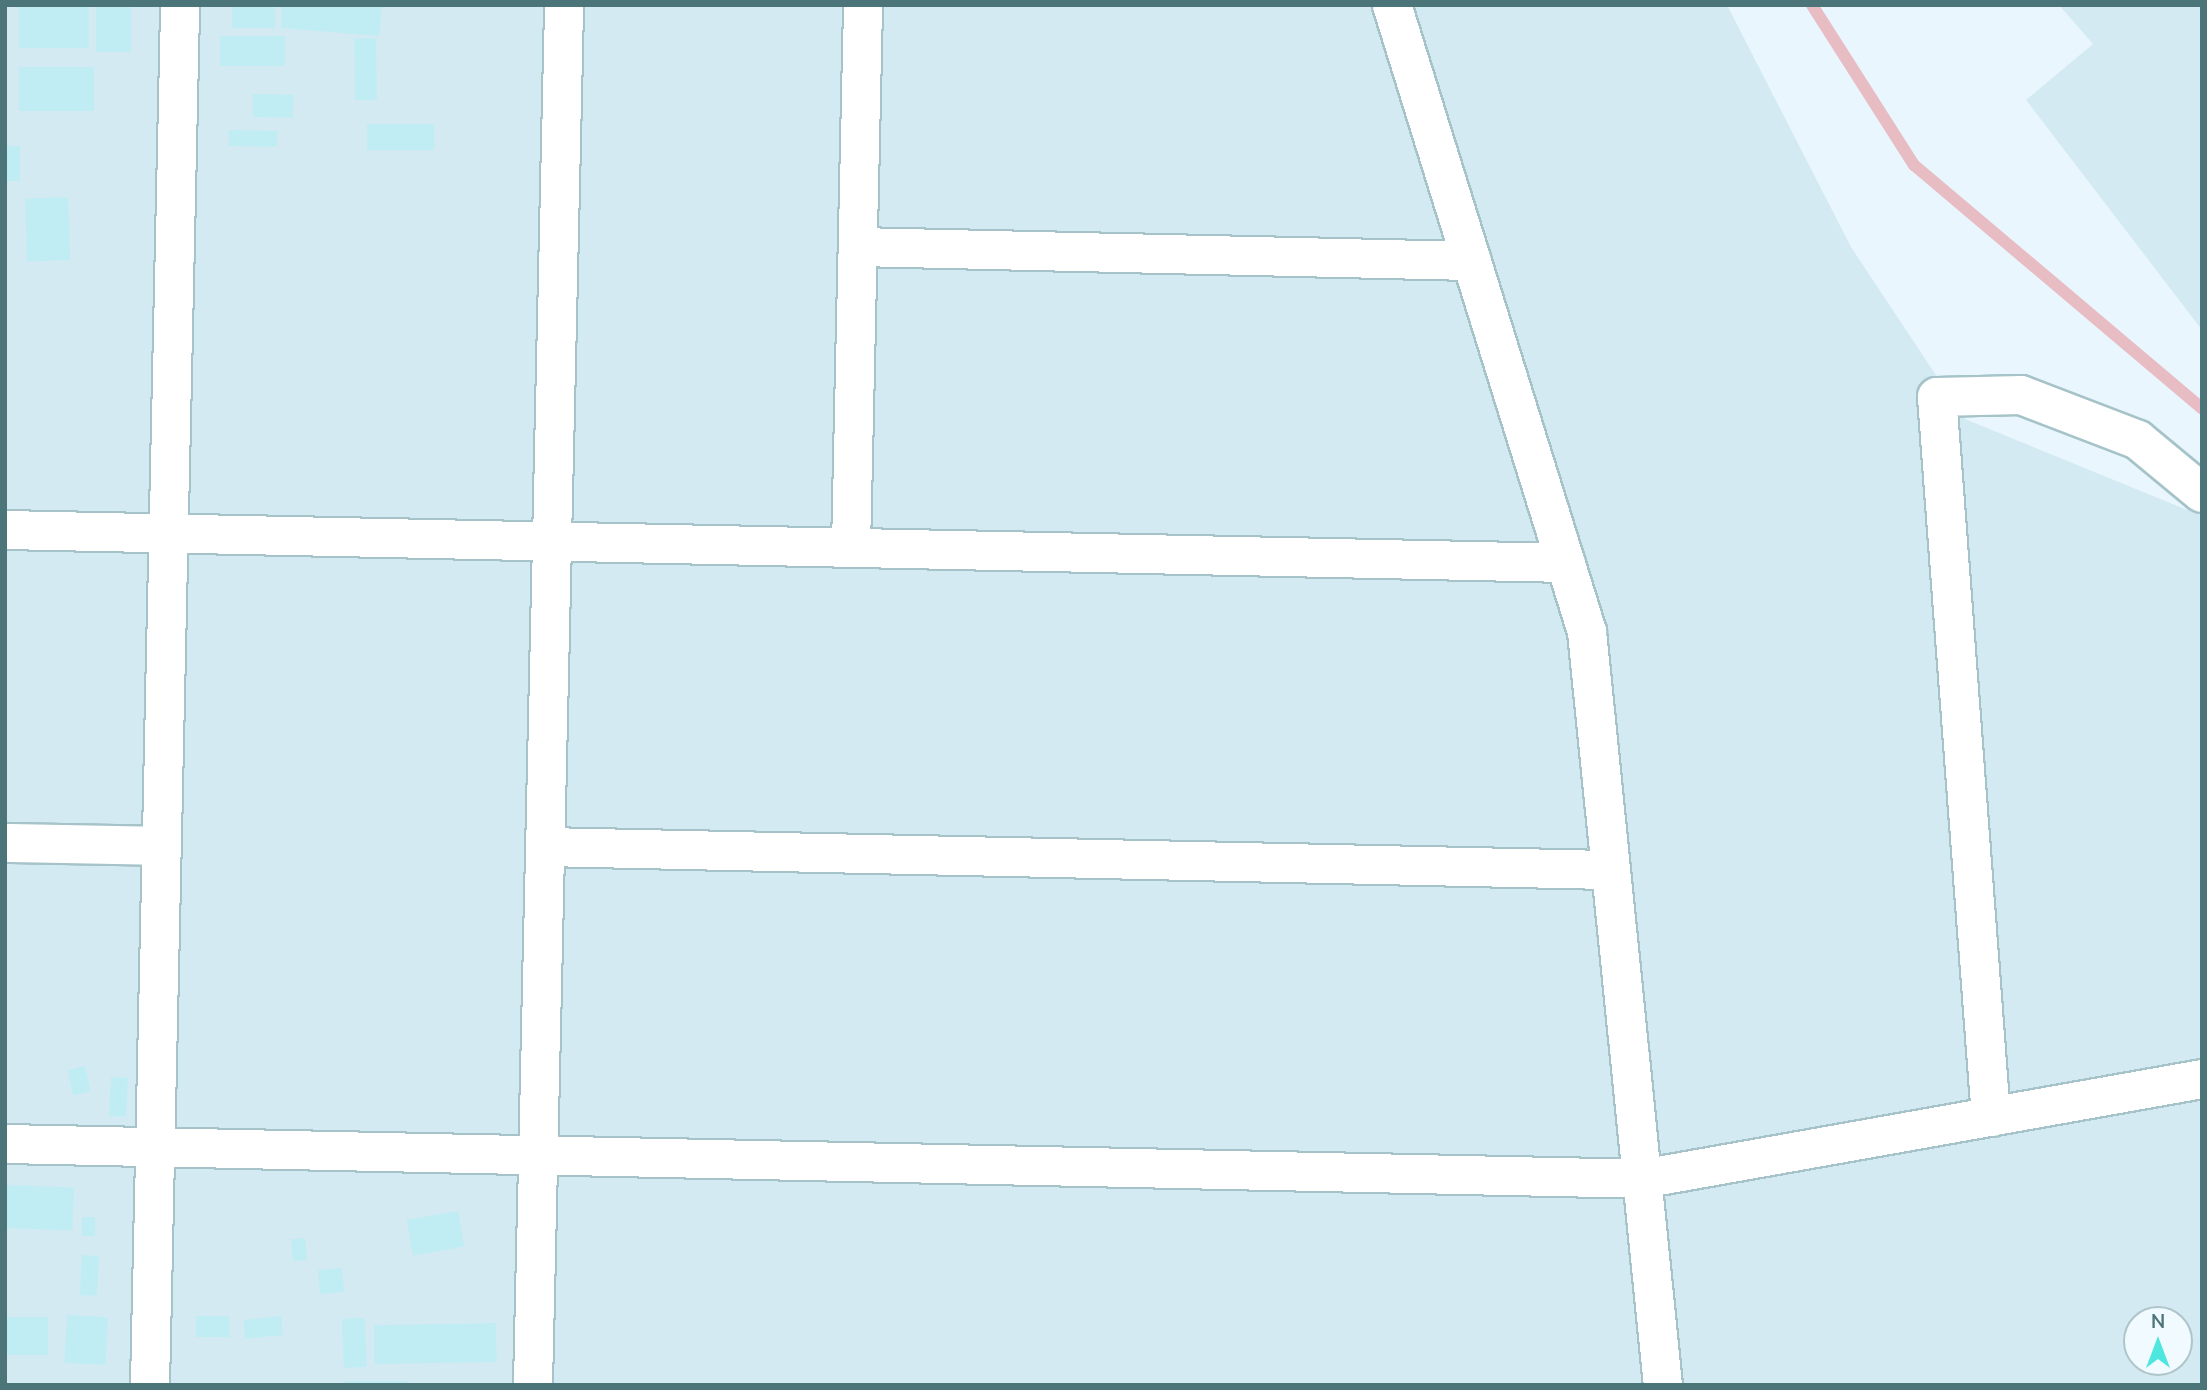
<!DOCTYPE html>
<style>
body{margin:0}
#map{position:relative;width:2207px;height:1390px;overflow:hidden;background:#e9f6fd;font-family:"Nunito Sans",sans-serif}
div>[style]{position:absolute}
.residential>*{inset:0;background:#d4eaf2}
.stream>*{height:12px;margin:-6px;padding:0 6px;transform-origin:6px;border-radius:6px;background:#e7bcc3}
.building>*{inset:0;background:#c0edf3;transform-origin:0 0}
.roads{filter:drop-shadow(2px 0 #a5c3c8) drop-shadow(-2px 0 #a5c3c8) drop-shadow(0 2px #a5c3c8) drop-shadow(0 -2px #a5c3c8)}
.street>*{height:38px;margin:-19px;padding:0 19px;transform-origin:19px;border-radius:19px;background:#fff}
.secondary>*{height:38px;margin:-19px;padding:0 19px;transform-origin:19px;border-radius:19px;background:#fff}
span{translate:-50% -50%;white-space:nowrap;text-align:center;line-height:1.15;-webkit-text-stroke:6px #f0faff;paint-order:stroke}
.frame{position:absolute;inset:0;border:7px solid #4b7578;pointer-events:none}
.north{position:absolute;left:2123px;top:1306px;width:70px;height:70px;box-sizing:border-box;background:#f0faff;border:2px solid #aec5c9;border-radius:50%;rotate:0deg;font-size:19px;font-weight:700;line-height:28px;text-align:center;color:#4b7578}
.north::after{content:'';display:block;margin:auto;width:24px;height:32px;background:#4de7dd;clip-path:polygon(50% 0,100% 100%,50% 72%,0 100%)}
</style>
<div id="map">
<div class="residential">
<div style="clip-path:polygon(evenodd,5px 5px,1727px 5px,1851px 247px,1965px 419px,2202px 516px,2202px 1385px,5px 1385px,5px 5px,2137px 1320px,2179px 1320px,2179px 1362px,2137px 1362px,2137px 1320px)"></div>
<div style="clip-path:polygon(2059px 5px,2202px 5px,2202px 330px,2026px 100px,2093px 44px)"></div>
</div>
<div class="stream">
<div style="left:1812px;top:5px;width:190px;rotate:57.5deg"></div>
<div style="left:1914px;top:165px;width:377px;rotate:40.2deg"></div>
</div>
<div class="building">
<div style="left:96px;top:5px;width:35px;height:47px"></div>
<div style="left:232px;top:5px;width:43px;height:23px"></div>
<div style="clip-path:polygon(282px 5px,382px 5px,379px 36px,281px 28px)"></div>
<div style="left:89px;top:7px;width:41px;height:70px;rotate:90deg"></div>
<div style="left:285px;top:36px;width:30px;height:65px;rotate:90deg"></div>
<div style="left:376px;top:38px;width:62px;height:22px;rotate:89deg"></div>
<div style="left:19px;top:67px;width:75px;height:44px"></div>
<div style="left:253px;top:94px;width:40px;height:23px;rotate:1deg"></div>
<div style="left:367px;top:124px;width:67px;height:26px"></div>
<div style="left:229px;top:130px;width:48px;height:16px;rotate:1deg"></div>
<div style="left:5px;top:146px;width:15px;height:35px"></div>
<div style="left:68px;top:197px;width:63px;height:43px;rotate:88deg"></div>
<div style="left:85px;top:1066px;width:26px;height:18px;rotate:77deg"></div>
<div style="left:111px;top:1077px;width:17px;height:39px;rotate:3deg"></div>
<div style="left:5px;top:1185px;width:69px;height:43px;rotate:2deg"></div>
<div style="left:458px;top:1211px;width:36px;height:52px;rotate:80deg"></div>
<div style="left:82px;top:1217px;width:13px;height:19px"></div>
<div style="left:305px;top:1238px;width:22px;height:14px;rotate:85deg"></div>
<div style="left:82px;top:1255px;width:17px;height:40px;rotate:3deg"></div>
<div style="left:342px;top:1268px;width:24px;height:24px;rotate:85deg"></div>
<div style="left:67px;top:1315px;width:41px;height:48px;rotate:3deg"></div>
<div style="left:196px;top:1316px;width:33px;height:21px"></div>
<div style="left:281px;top:1316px;width:19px;height:38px;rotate:84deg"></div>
<div style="left:5px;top:1317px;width:43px;height:38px"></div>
<div style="left:365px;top:1318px;width:49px;height:23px;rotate:88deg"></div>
<div style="left:496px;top:1323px;width:39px;height:122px;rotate:89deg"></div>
<div style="left:344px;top:1381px;width:64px;height:4px"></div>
</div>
<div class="roads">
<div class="street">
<div style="left:1392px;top:5px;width:657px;rotate:72.72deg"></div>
<div style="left:1587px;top:632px;width:757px;rotate:84.24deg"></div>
<div style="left:858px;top:247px;width:614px;rotate:1.31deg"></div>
<div style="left:5px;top:530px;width:1561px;rotate:1.21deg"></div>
<div style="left:851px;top:548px;width:543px;rotate:-88.73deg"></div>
<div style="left:5px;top:843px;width:156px;rotate:1.1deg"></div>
<div style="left:545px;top:847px;width:1066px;rotate:1.24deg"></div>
<div style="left:1991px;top:1117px;width:722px;rotate:-94.29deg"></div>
<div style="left:1937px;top:397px;width:84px;rotate:-1.4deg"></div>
<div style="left:2021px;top:395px;width:125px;rotate:21deg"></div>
<div style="left:2138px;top:440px;width:83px;rotate:39.6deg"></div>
<div style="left:5px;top:1144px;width:1637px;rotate:1.22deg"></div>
<div style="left:1642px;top:1179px;width:569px;rotate:-10.12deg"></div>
<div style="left:533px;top:1385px;width:1380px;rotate:-88.71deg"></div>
</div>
<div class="secondary">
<div style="left:150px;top:1385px;width:1380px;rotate:-88.75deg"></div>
</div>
</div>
<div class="frame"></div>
<div class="north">N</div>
</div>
